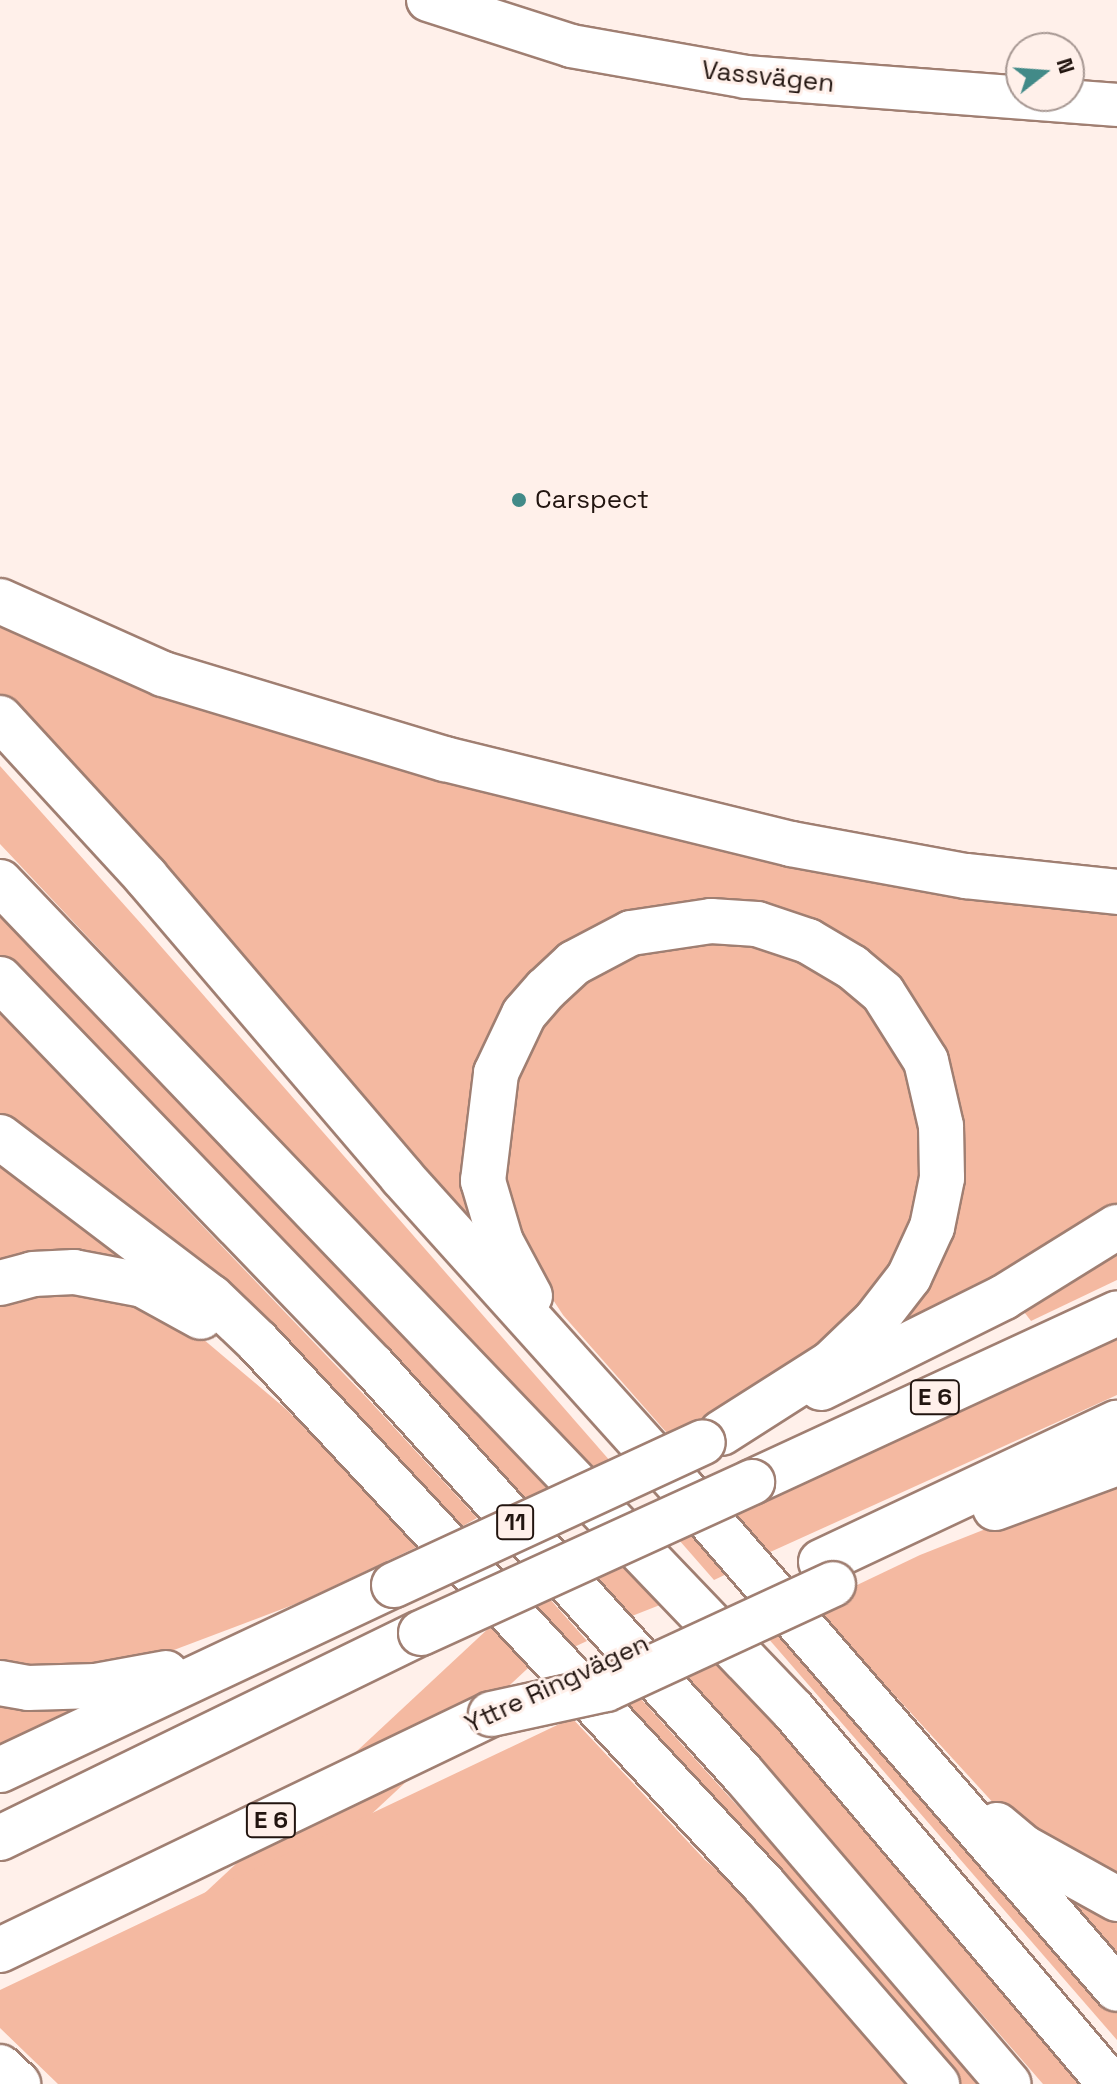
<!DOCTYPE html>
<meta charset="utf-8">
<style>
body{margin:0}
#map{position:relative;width:1117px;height:2084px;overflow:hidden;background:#fff0ea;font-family:"Space Grotesk",sans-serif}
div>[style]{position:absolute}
.green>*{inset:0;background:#f4b9a1;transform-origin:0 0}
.roads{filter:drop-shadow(2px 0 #a07f72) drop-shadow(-2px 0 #a07f72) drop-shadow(0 2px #a07f72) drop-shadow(0 -2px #a07f72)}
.secondary>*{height:42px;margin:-21px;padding:0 21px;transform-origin:21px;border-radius:21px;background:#fff}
.highway>*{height:44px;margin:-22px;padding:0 22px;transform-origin:22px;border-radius:22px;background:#fff}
.bridges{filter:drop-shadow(2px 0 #a07f72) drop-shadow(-2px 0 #a07f72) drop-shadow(0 2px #a07f72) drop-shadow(0 -2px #a07f72)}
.highway-bridge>*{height:44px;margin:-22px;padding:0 22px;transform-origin:22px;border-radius:22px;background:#fff}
.dots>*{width:22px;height:22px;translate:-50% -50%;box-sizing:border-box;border:4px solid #fff0ea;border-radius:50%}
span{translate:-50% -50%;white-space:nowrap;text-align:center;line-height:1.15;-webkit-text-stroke:6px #fff0ea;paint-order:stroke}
.shield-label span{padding:2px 6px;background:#fff0ea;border:2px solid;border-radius:6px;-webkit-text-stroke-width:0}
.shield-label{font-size:24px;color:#221510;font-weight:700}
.street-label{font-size:26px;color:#221510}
.poi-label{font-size:26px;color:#221510}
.left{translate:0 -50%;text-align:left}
.north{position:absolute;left:1005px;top:32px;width:80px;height:80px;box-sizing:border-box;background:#fff0ea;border:2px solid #a79893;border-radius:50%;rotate:73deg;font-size:22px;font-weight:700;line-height:32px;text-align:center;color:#221510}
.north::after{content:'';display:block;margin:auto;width:28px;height:36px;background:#428a88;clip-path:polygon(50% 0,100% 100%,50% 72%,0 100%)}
</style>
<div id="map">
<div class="green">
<div style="clip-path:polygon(0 615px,58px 643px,1117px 910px,1117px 1210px,863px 1356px,918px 1288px,925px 1021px,710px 904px,517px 1002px,496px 1262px,0 695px)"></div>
<div style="clip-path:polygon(0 766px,144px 927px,611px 1462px,591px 1471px,0 844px)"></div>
<div style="left:0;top:894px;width:811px;height:49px;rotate:47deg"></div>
<div style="clip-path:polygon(733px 937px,819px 966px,889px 1027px,920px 1102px,925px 1172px,906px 1245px,840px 1334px,721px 1410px,667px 1433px,563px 1315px,542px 1283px,503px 1193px,519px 1060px,554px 1007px,598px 972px,646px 947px)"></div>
<div style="clip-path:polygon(0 1014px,368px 1399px,477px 1518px,461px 1527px,386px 1448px,0 1116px)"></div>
<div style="clip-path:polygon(0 1166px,51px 1203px,132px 1267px,0 1269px)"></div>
<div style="clip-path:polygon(1117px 1246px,1117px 1280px,1031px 1321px,1018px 1304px)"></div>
<div style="clip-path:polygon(43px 1292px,115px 1296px,190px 1328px,287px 1410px,419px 1546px,298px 1603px,158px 1656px,85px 1672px,0 1666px,0 1302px)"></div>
<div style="clip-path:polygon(1117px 1336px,1117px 1395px,768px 1553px,734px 1514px)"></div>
<div style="clip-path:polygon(1117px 1477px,1117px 1881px,997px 1807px,813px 1606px,920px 1555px)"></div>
<div style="clip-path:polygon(696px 1532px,733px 1571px,714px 1580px,679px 1540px)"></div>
<div style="clip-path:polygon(628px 1563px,665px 1603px,632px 1616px,597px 1576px)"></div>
<div style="clip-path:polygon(549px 1598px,587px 1641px,572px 1648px,534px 1606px)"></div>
<div style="clip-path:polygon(776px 1624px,1117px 2012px,1117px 2040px,761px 1630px)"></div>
<div style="left:491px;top:1626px;width:56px;height:544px;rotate:47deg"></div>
<div style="clip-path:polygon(712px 1652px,961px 1933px,1089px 2084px,1043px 2084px,679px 1667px)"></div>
<div style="clip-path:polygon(632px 1689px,805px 1881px,979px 2084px,955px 2084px,614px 1697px)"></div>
<div style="clip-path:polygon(115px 1697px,0 1751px,0 1700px)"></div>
<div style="clip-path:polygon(572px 1718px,705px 1860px,788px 1931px,919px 2084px,58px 2084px,0 2028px,0 1990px)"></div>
<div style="clip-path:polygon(1041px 1881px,1117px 1914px,1117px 1967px)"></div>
</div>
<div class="roads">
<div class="secondary">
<div style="left:428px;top:0;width:150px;rotate:17.8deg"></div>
<div style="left:571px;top:46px;width:178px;rotate:10deg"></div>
<div style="left:746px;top:77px;width:372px;rotate:4.3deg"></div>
</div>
<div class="highway">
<div style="left:0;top:601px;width:179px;rotate:24.1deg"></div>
<div style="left:163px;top:674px;width:295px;rotate:16.8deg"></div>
<div style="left:445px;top:759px;width:356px;rotate:13.8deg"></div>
<div style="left:791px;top:844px;width:178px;rotate:10.4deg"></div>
<div style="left:966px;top:876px;width:152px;rotate:6deg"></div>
<div style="left:0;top:718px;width:216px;rotate:47.4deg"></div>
<div style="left:146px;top:877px;width:394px;rotate:49.5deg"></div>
<div style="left:402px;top:1177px;width:416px;rotate:48deg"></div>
<div style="left:680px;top:1486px;width:666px;rotate:49.02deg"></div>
<div style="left:0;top:882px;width:1146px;rotate:46.24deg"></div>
<div style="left:793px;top:1710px;width:490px;rotate:49.7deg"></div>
<div style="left:0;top:979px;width:537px;rotate:46.06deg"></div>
<div style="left:373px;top:1366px;width:551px;rotate:47.8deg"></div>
<div style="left:743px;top:1774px;width:408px;rotate:49.4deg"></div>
<div style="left:0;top:1137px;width:265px;rotate:37.2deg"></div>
<div style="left:211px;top:1297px;width:65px;rotate:43.8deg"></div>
<div style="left:258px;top:1342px;width:742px;rotate:47.02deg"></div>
<div style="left:764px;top:1885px;width:264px;rotate:49deg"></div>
<div style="left:0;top:1283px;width:34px;rotate:-15deg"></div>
<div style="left:33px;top:1274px;width:41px;rotate:-2.8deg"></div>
<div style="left:74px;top:1272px;width:70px;rotate:10.7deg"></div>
<div style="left:143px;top:1285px;width:66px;rotate:28.9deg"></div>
<div style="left:530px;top:1296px;width:61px;rotate:-118.2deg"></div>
<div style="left:501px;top:1242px;width:64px;rotate:-106.4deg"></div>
<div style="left:483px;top:1181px;width:109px;rotate:-83.1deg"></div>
<div style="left:496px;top:1073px;width:65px;rotate:-64.6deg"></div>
<div style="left:524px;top:1014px;width:33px;rotate:-49deg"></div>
<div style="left:546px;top:989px;width:38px;rotate:-43deg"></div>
<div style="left:574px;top:963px;width:64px;rotate:-27.8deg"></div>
<div style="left:631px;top:933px;width:81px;rotate:-8.5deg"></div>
<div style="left:711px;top:921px;width:46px;rotate:3.7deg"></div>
<div style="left:757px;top:924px;width:54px;rotate:18.4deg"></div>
<div style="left:808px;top:941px;width:51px;rotate:30.6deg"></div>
<div style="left:852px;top:967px;width:40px;rotate:40deg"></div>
<div style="left:883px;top:993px;width:80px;rotate:57.7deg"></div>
<div style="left:926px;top:1061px;width:67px;rotate:77deg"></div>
<div style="left:941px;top:1126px;width:52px;rotate:88.9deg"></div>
<div style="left:942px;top:1178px;width:50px;rotate:101.5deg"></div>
<div style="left:932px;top:1227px;width:55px;rotate:114.7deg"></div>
<div style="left:909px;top:1277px;width:56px;rotate:127.7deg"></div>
<div style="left:875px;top:1321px;width:61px;rotate:136.3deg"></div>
<div style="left:831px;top:1363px;width:130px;rotate:147.5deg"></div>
<div style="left:821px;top:1388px;width:204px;rotate:-26.4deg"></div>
<div style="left:1004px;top:1297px;width:133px;rotate:-31.8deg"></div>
<div style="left:752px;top:1482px;width:402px;rotate:-24.8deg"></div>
<div style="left:995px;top:1508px;width:130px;rotate:-20.2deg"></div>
<div style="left:821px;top:1562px;width:327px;rotate:-25.2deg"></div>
<div style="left:0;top:1683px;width:28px;rotate:10deg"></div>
<div style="left:28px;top:1688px;width:68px;rotate:-1.7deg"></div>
<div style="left:96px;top:1686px;width:71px;rotate:-10.5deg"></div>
<div style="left:0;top:1770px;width:435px;rotate:-25.2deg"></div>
<div style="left:997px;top:1825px;width:34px;rotate:40deg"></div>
<div style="left:1023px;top:1847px;width:107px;rotate:29deg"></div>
<div style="left:0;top:1838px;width:468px;rotate:-26deg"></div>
<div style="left:0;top:1950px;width:545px;rotate:-25.67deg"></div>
<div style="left:0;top:2067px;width:25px;rotate:43deg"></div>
</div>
</div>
<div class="bridges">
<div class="highway-bridge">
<div style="left:394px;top:1585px;width:340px;rotate:-24.8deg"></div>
<div style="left:421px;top:1633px;width:364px;rotate:-24.5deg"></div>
<div style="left:491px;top:1714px;width:118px;rotate:-12.3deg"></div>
<div style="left:606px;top:1689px;width:250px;rotate:-24.8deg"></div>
</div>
</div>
<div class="dots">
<div style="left:519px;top:500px;background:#428a88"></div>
</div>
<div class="shield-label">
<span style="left:935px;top:1397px">E 6</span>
<span style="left:515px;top:1522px">11</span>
<span style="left:271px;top:1820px">E 6</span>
</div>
<div class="street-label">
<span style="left:768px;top:77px;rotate:6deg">Vassvägen</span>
<span style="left:557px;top:1684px;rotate:-25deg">Yttre Ringvägen</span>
</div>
<div class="poi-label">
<span class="left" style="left:535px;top:500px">Carspect</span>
</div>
<div class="north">N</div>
</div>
